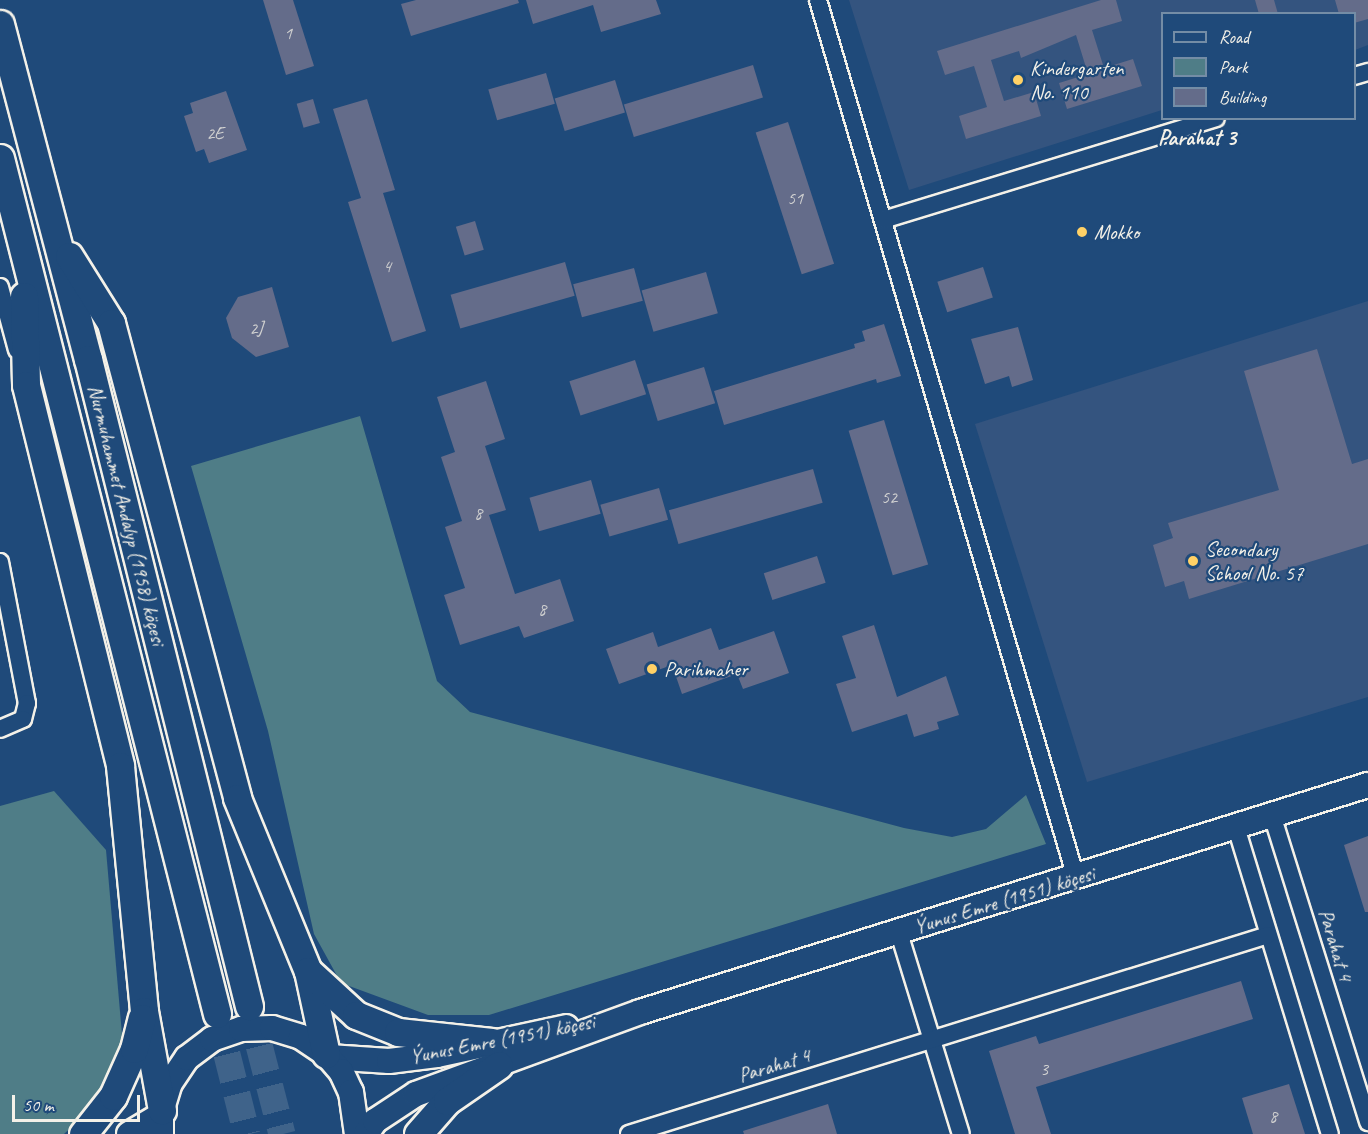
<!DOCTYPE html>
<meta charset="utf-8">
<style>
body{margin:0}
#map{position:relative;width:1368px;height:1134px;overflow:hidden;background:#1f4a7a;font-family:Caveat,sans-serif}
div>[style]{position:absolute}
.built>*{inset:0;background:#34547f}
.green>*{inset:0;background:#4f7d87}
.building>*{inset:0;background:#646c8a;transform-origin:0 0}
.primary-tunnel>*{height:27px;margin-top:-13.5px;transform-origin:0;background:repeating-linear-gradient(90deg,#3f638a 0 27px,transparent 0 41px)}
.roads{filter:drop-shadow(2px 0 #f4f1e8) drop-shadow(-2px 0 #f4f1e8) drop-shadow(0 2px #f4f1e8) drop-shadow(0 -2px #f4f1e8)}
.street>*{height:16px;margin:-8px;padding:0 8px;transform-origin:8px;border-radius:8px;background:#1f4a7a}
.secondary>*{height:24px;margin:-12px;padding:0 12px;transform-origin:12px;border-radius:12px;background:#1f4a7a}
.primary>*{height:27px;margin:-13.5px;padding:0 13.5px;transform-origin:13.5px;border-radius:13.5px;background:#1f4a7a}
.dots>*{width:16px;height:16px;translate:-50% -50%;box-sizing:border-box;border:3px solid #1f4a7a;border-radius:50%}
span{translate:-50% -50%;white-space:nowrap;text-align:center;line-height:1.15;-webkit-text-stroke:4.5px #1f4a7a;paint-order:stroke}
.number-label{font-size:18px;color:#d0d0d0}
.number-label span{-webkit-text-stroke-width:0}
.poi-label{font-size:21px;color:#f4f1e8}
.left{translate:0 -50%;text-align:left}
.street-label{font-size:21px;color:#f4f1e8}
.neighbourhood-label{font-size:22px;color:#f4f1e8;font-weight:700}
.legend{position:absolute;left:1161px;top:12px;width:195px;height:108px;box-sizing:border-box;background:#1f4a7a;border:2px solid #748da6;margin:0;padding:8px 10px;list-style:none;font-size:18px;color:#f4f1e8}
.legend li{display:flex;align-items:center;gap:12px;height:30px}
.legend b{width:30px;border:2px solid #748da6}
.scale{position:absolute;left:12px;top:1095px;width:128px;height:27px;box-sizing:border-box;border:3px solid #f4f1e8;border-top:0;padding-left:8px;font-size:18px;line-height:21px;white-space:nowrap;color:#f4f1e8;-webkit-text-stroke:4px #1f4a7a;paint-order:stroke}
</style>
<div id="map">
<div class="built">
<div style="clip-path:polygon(849px 0,1368px 0,1368px 45px,1355px 50px,1354px 14px,1162px 14px,1162px 110px,909px 190px)"></div>
<div style="clip-path:polygon(1368px 301px,1368px 697px,1087px 782px,975px 424px)"></div>
</div>
<div class="green">
<div style="clip-path:polygon(360px 416px,437px 681px,470px 712px,904px 828px,952px 837px,986px 829px,1026px 795px,1046px 844px,489px 1015px,428px 1015px,341px 983px,314px 934px,268px 731px,191px 466px)"></div>
<div style="clip-path:polygon(54px 791px,106px 850px,123px 1046px,92px 1108px,64px 1134px,0 1134px,0 806px)"></div>
</div>
<div class="building">
<div style="clip-path:polygon(263px 0,293px 0,314px 66px,286px 75px)"></div>
<div style="clip-path:polygon(416px 0,518px 0,519px 3px,411px 36px,401px 4px)"></div>
<div style="clip-path:polygon(526px 0,656px 0,661px 14px,601px 32px,593px 5px,533px 24px)"></div>
<div style="clip-path:polygon(1101px 0,1116px 0,1122px 21px,1092px 30px,1104px 68px,1133px 59px,1142px 86px,1067px 109px,1059px 83px,1088px 74px,1076px 35px,1021px 58px,1019px 51px,991px 60px,1004px 101px,1034px 92px,1041px 116px,966px 139px,959px 116px,987px 107px,974px 66px,945px 75px,937px 51px)"></div>
<div style="clip-path:polygon(1255px 0,1274px 0,1278px 14px,1259px 14px)"></div>
<div style="clip-path:polygon(1335px 0,1368px 0,1368px 19px,1354px 23px,1354px 14px,1339px 14px)"></div>
<div style="left:753px;top:65px;width:34px;height:135px;rotate:73deg"></div>
<div style="left:546px;top:73px;width:32px;height:60px;rotate:74deg"></div>
<div style="left:615px;top:80px;width:34px;height:63px;rotate:73deg"></div>
<div style="clip-path:polygon(226px 91px,247px 150px,209px 163px,204px 149px,196px 152px,184px 116px,193px 113px,190px 103px)"></div>
<div style="left:313px;top:99px;width:25px;height:17px;rotate:74deg"></div>
<div style="clip-path:polygon(367px 99px,395px 190px,383px 193px,426px 331px,392px 342px,348px 202px,361px 198px,333px 109px)"></div>
<div style="left:788px;top:122px;width:149px;height:34px;rotate:72deg"></div>
<div style="left:475px;top:221px;width:30px;height:20px;rotate:73deg"></div>
<div style="left:565px;top:262px;width:35px;height:119px;rotate:74deg"></div>
<div style="left:983px;top:267px;width:32px;height:48px;rotate:72deg"></div>
<div style="left:634px;top:268px;width:34px;height:63px;rotate:75deg"></div>
<div style="left:706px;top:272px;width:43px;height:67px;rotate:74deg"></div>
<div style="clip-path:polygon(272px 287px,289px 347px,256px 357px,232px 338px,226px 318px,238px 297px)"></div>
<div style="clip-path:polygon(884px 324px,901px 376px,877px 383px,876px 379px,724px 425px,714px 391px,855px 348px,854px 344px,865px 341px,862px 331px)"></div>
<div style="clip-path:polygon(1018px 327px,1033px 380px,1012px 387px,1009px 376px,985px 384px,971px 339px)"></div>
<div style="clip-path:polygon(1317px 349px,1352px 464px,1368px 459px,1368px 544px,1189px 599px,1184px 581px,1165px 587px,1153px 545px,1173px 538px,1168px 523px,1279px 490px,1244px 371px)"></div>
<div style="left:635px;top:360px;width:36px;height:69px;rotate:72deg"></div>
<div style="left:704px;top:367px;width:38px;height:60px;rotate:73deg"></div>
<div style="clip-path:polygon(486px 381px,505px 439px,485px 446px,506px 510px,489px 515px,515px 594px,560px 579px,574px 621px,524px 638px,519px 626px,460px 645px,444px 595px,465px 588px,445px 527px,462px 521px,441px 457px,455px 452px,437px 397px)"></div>
<div style="left:884px;top:420px;width:151px;height:37px;rotate:73deg"></div>
<div style="left:813px;top:469px;width:35px;height:150px;rotate:74deg"></div>
<div style="left:591px;top:480px;width:35px;height:64px;rotate:74deg"></div>
<div style="left:659px;top:488px;width:33px;height:61px;rotate:74deg"></div>
<div style="left:817px;top:556px;width:28px;height:56px;rotate:72deg"></div>
<div style="clip-path:polygon(874px 625px,897px 697px,946px 676px,959px 715px,937px 722px,939px 729px,914px 737px,907px 714px,852px 732px,836px 684px,856px 678px,842px 636px)"></div>
<div style="clip-path:polygon(711px 628px,719px 650px,774px 631px,789px 673px,743px 689px,737px 674px,682px 694px,672px 665px,619px 684px,606px 649px,653px 632px,658px 647px)"></div>
<div style="clip-path:polygon(1368px 836px,1368px 912px,1365px 912px,1344px 845px)"></div>
<div style="clip-path:polygon(1241px 981px,1253px 1019px,1036px 1087px,1051px 1134px,1015px 1134px,989px 1051px,1036px 1036px,1039px 1044px)"></div>
<div style="clip-path:polygon(1289px 1084px,1305px 1134px,1253px 1134px,1242px 1098px)"></div>
<div style="clip-path:polygon(828px 1104px,837px 1134px,744px 1134px,743px 1131px)"></div>
</div>
<div class="primary-tunnel">
<div style="left:249px;top:1006px;width:132px;rotate:75.5deg"></div>
<div style="left:217px;top:1014px;width:124px;rotate:76deg"></div>
</div>
<div class="roads">
<div class="street">
<div style="left:818px;top:0;width:915px;rotate:73.62deg"></div>
<div style="left:1354px;top:76px;width:15px;rotate:-16deg"></div>
<div style="left:883px;top:220px;width:348px;rotate:-17deg"></div>
<div style="left:0;top:287px;width:65px;rotate:74.9deg"></div>
<div style="left:0;top:562px;width:144px;rotate:79.2deg"></div>
<div style="left:27px;top:703px;width:16px;rotate:104deg"></div>
<div style="left:23px;top:719px;width:25px;rotate:157deg"></div>
<div style="left:1272px;top:815px;width:322px;rotate:72.6deg"></div>
<div style="left:1236px;top:827px;width:321px;rotate:73deg"></div>
<div style="left:899px;top:933px;width:210px;rotate:72.9deg"></div>
<div style="left:629px;top:1134px;width:669px;rotate:-17.3deg"></div>
</div>
<div class="secondary">
<div style="left:329px;top:1057px;width:60px;rotate:3.8deg"></div>
<div style="left:389px;top:1061px;width:48px;rotate:-7.1deg"></div>
<div style="left:437px;top:1055px;width:132px;rotate:-12.2deg"></div>
<div style="left:129px;top:1134px;width:37px;rotate:-31deg"></div>
<div style="left:161px;top:1134px;width:22px;rotate:-90deg"></div>
<div style="left:161px;top:1112px;width:30px;rotate:-73deg"></div>
<div style="left:170px;top:1083px;width:30px;rotate:-56deg"></div>
<div style="left:187px;top:1058px;width:31px;rotate:-37deg"></div>
<div style="left:212px;top:1039px;width:31px;rotate:-19deg"></div>
<div style="left:241px;top:1029px;width:31px;rotate:-2deg"></div>
<div style="left:272px;top:1028px;width:30px;rotate:17deg"></div>
<div style="left:301px;top:1037px;width:30px;rotate:34deg"></div>
<div style="left:326px;top:1054px;width:23px;rotate:49deg"></div>
<div style="left:341px;top:1071px;width:23px;rotate:65deg"></div>
<div style="left:351px;top:1092px;width:42px;rotate:81.9deg"></div>
<div style="left:366px;top:1134px;width:16px;rotate:-55deg"></div>
<div style="left:375px;top:1121px;width:49px;rotate:-33.4deg"></div>
<div style="left:416px;top:1094px;width:239px;rotate:-20.1deg"></div>
<div style="left:640px;top:1012px;width:763px;rotate:-17.32deg"></div>
</div>
<div class="primary">
<div style="left:0;top:24px;width:346px;rotate:75.3deg"></div>
<div style="left:88px;top:359px;width:667px;rotate:76.03deg"></div>
<div style="left:0;top:158px;width:883px;rotate:75.77deg"></div>
<div style="left:69px;top:256px;width:79px;rotate:57.9deg"></div>
<div style="left:111px;top:323px;width:491px;rotate:75.1deg"></div>
<div style="left:237px;top:798px;width:187px;rotate:67.7deg"></div>
<div style="left:308px;top:971px;width:85px;rotate:77.8deg"></div>
<div style="left:24px;top:296px;width:89px;rotate:88.7deg"></div>
<div style="left:26px;top:385px;width:392px;rotate:76.1deg"></div>
<div style="left:120px;top:766px;width:246px;rotate:84.4deg"></div>
<div style="left:144px;top:1011px;width:101px;rotate:79.7deg"></div>
<div style="left:308px;top:971px;width:65px;rotate:42.5deg"></div>
<div style="left:356px;top:1015px;width:45px;rotate:22deg"></div>
<div style="left:398px;top:1032px;width:94px;rotate:6.1deg"></div>
<div style="left:83px;top:1134px;width:48px;rotate:-51.7deg"></div>
<div style="left:113px;top:1096px;width:51px;rotate:-65.9deg"></div>
<div style="left:134px;top:1049px;width:32px;rotate:-76deg"></div>
<div style="left:418px;top:1134px;width:44px;rotate:-48.7deg"></div>
<div style="left:447px;top:1101px;width:63px;rotate:-34.7deg"></div>
</div>
</div>
<div class="dots">
<div style="left:1018px;top:80px;background:#ffd166"></div>
<div style="left:1082px;top:232px;background:#ffd166"></div>
<div style="left:1193px;top:561px;background:#ffd166"></div>
<div style="left:652px;top:669px;background:#ffd166"></div>
</div>
<div class="number-label">
<span style="left:288px;top:33px">1</span>
<span style="left:215px;top:133px">2E</span>
<span style="left:795px;top:198px">51</span>
<span style="left:387px;top:266px">4</span>
<span style="left:256px;top:328px">2J</span>
<span style="left:889px;top:497px">52</span>
<span style="left:478px;top:513px">8</span>
<span style="left:542px;top:609px">8</span>
<span style="left:1044px;top:1069px">3</span>
<span style="left:1273px;top:1116px">8</span>
</div>
<div class="poi-label">
<span class="left" style="left:1030px;top:80px">Kindergarten<br>No. 110</span>
<span class="left" style="left:1094px;top:232px">Mokko</span>
<span class="left" style="left:1205px;top:561px">Secondary<br>School No. 57</span>
<span class="left" style="left:664px;top:669px">Parihmaher</span>
</div>
<div class="street-label">
<span style="left:127px;top:515px;rotate:76deg">Nurmuhammet Andalyp (1958) köçesi</span>
<span style="left:1004px;top:900px;rotate:-17deg">Ýunus Emre (1951) köçesi</span>
<span style="left:1336px;top:945px;rotate:73deg">Parahat 4</span>
<span style="left:502px;top:1039px;rotate:-11deg">Ýunus Emre (1951) köçesi</span>
<span style="left:774px;top:1065px;rotate:-17deg">Parahat 4</span>
</div>
<div class="neighbourhood-label">
<span style="left:1197px;top:139px">Parahat 3</span>
</div>
<ul class="legend">
<li><b style="height:8px;background:#1f4a7a"></b>Road</li>
<li><b style="height:16px;background:#4f7d87"></b>Park</li>
<li><b style="height:16px;background:#646c8a"></b>Building</li>
</ul>
<div class="scale">50 m</div>
</div>
